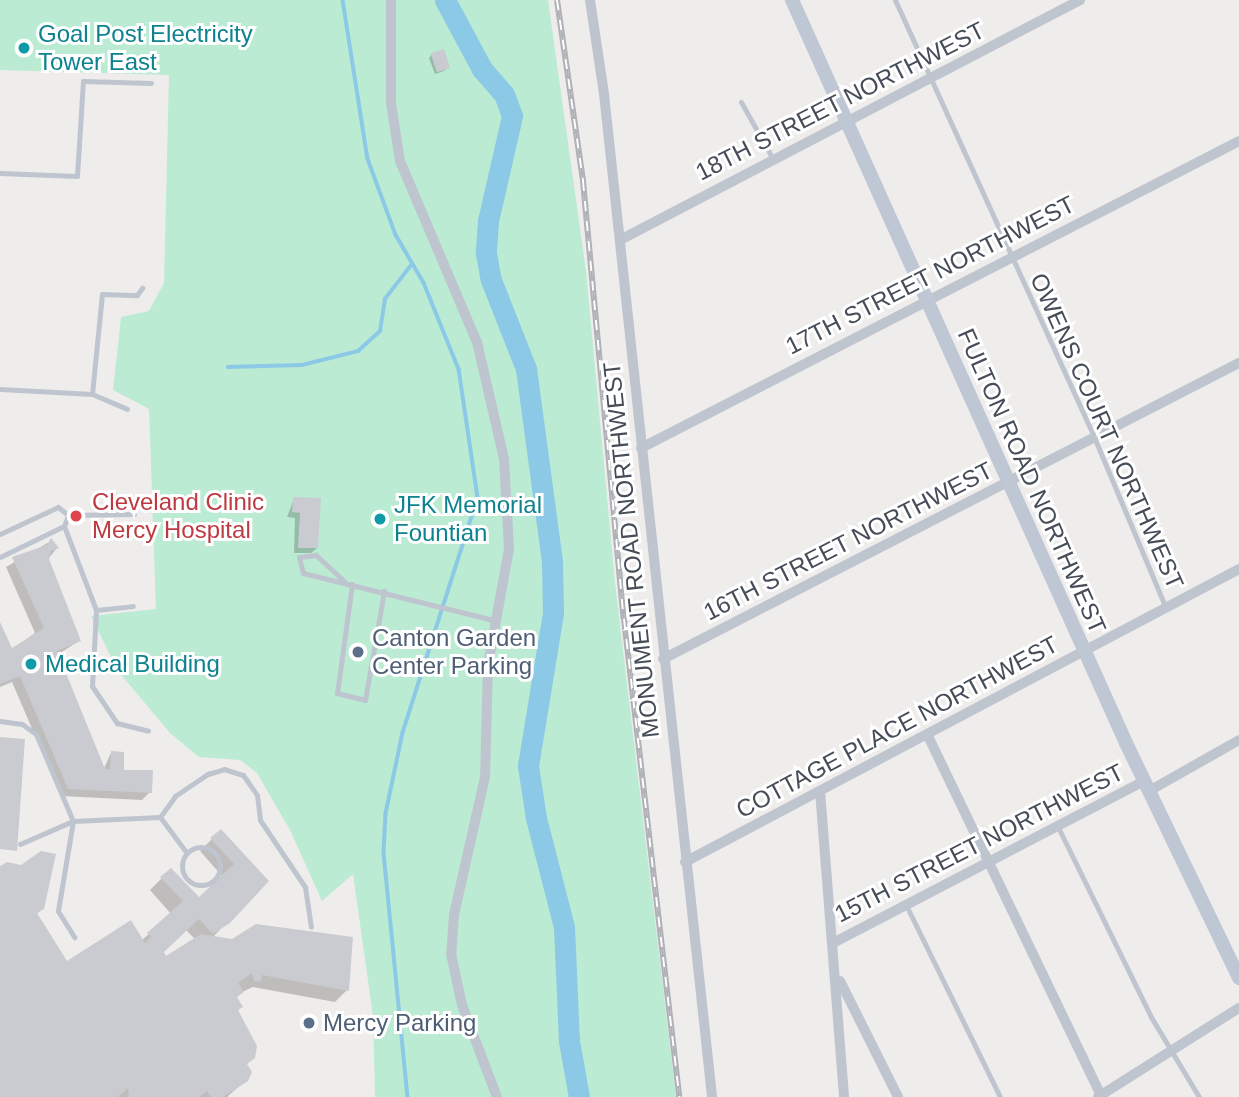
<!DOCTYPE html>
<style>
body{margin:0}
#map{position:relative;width:1239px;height:1097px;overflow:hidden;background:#efecec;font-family:Helvetica,sans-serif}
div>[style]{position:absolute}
.green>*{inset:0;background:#bbebd3}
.shadow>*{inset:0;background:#0003}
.stream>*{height:3.5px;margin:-1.75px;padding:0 1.75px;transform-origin:1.75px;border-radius:1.75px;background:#8bc9e6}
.river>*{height:21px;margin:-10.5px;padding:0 10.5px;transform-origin:10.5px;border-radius:10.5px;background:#8bc9e6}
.building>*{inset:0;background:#cacbd1;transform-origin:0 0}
.service>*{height:5px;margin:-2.5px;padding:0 2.5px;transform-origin:2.5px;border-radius:2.5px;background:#bec5ce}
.service>.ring{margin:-2.5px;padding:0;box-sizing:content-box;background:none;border:5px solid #bec5ce;border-radius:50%}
.minor>*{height:10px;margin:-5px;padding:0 5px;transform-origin:5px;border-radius:5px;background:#bec5ce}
.secondary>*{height:14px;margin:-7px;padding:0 7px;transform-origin:7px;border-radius:7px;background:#bfc7d5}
.rail>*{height:6px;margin-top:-3px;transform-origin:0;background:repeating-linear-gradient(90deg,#fff 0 10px,#afb1b6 0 20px);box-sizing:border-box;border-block:2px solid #afb1b6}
.dots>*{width:19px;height:19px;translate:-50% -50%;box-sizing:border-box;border:4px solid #fff;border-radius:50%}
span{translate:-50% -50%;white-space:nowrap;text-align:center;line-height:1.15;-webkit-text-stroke:6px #fff;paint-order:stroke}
.culture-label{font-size:24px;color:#0d838f}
.left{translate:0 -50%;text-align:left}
.street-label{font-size:24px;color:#464d58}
.health-label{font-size:24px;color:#be3a42}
.service-label{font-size:24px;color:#4e5e75}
</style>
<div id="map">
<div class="green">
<div style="clip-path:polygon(0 0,548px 0,586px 271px,615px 583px,676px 1097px,375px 1097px,373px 1016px,353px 874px,322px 901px,290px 830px,257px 773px,240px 760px,199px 757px,170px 733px,118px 671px,91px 616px,156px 609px,149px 409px,113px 390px,121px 317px,149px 311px,164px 283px,169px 75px,0 70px)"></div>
</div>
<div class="shadow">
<div style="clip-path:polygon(432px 54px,448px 67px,444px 71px,435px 74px,429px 58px)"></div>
<div style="clip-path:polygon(294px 499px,317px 548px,311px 553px,294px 553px,295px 518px,287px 517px)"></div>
<div style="clip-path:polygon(51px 541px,57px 548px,48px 559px,79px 641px,57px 655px,104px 768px,111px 753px,122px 771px,150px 792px,142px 800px,61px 796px,12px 682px,0 687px,0 626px,11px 650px,35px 633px,6px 567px)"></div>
<div style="clip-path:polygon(evenodd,212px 839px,267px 881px,213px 937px,347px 990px,335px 1002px,253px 987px,242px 992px,235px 999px,246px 1080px,227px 1097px,0 1097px,0 868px,42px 908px,36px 915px,67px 964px,142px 940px,171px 914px,150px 890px,162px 878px,199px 899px,223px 877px,200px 851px,212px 839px,186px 930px,195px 939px,166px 958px,162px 952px,186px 930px)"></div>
</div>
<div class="stream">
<div style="left:343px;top:0;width:161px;rotate:81.1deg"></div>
<div style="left:368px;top:159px;width:81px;rotate:69.8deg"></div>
<div style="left:396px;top:235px;width:56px;rotate:59.7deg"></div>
<div style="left:424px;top:283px;width:93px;rotate:67.9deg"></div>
<div style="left:459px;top:369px;width:130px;rotate:81.6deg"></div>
<div style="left:478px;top:498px;width:247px;rotate:107.7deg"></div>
<div style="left:403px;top:733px;width:83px;rotate:101.9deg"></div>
<div style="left:386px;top:814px;width:39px;rotate:93deg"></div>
<div style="left:384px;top:853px;width:245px;rotate:84.4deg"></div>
<div style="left:228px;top:367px;width:74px;rotate:-1.5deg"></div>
<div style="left:302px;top:365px;width:58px;rotate:-14deg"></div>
<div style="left:358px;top:351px;width:30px;rotate:-42deg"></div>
<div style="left:380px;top:331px;width:32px;rotate:-81deg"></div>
<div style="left:385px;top:299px;width:44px;rotate:-52.4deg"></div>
</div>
<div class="river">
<div style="left:445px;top:0;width:78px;rotate:61.8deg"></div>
<div style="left:482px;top:69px;width:33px;rotate:49deg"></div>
<div style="left:504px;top:94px;width:23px;rotate:70deg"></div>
<div style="left:512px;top:116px;width:108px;rotate:102.9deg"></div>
<div style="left:488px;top:221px;width:32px;rotate:94deg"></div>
<div style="left:486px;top:253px;width:27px;rotate:80deg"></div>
<div style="left:491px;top:280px;width:96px;rotate:68.5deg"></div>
<div style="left:526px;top:369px;width:195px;rotate:82.3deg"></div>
<div style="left:552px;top:562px;width:51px;rotate:88.9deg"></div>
<div style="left:553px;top:613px;width:155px;rotate:99.3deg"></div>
<div style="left:528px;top:766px;width:53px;rotate:81.3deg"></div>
<div style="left:536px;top:818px;width:113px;rotate:75.6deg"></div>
<div style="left:564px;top:927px;width:114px;rotate:87.5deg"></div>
<div style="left:569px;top:1041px;width:57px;rotate:79.9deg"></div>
</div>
<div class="building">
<div style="left:444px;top:49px;width:20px;height:14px;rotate:72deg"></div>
<div style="clip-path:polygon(293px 497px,321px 498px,318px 548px,298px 548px,300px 513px,292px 512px)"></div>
<div style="clip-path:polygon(51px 538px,59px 548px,51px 551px,49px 559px,81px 641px,57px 651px,105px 769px,110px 769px,111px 751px,124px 752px,124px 770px,153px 770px,152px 793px,68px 789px,20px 676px,0 684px,0 622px,12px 648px,44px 628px,12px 557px,47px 545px)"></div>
<div style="clip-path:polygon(0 737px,25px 739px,17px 851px,0 849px)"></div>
<div style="clip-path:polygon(221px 829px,269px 881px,230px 923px,213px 934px,199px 919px,164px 952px,166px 956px,201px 934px,232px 939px,256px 924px,353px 937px,349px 991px,262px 975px,261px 982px,254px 981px,252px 973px,238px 983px,244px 992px,237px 997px,243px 1007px,238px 1010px,257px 1046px,255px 1058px,247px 1064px,252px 1072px,248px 1081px,223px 1097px,211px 1097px,207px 1091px,199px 1097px,129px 1097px,128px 1088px,118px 1097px,0 1097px,0 866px,7px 862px,21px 865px,41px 851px,56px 854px,44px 909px,37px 913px,67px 961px,131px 920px,145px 943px,151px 937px,147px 933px,183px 901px,160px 877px,171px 868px,199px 897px,234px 864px,210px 838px)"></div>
</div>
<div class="service">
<div style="left:895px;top:0;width:480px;rotate:65.5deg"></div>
<div style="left:1094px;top:437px;width:186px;rotate:67.2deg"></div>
<div style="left:741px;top:102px;width:65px;rotate:60.7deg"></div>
<div style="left:0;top:173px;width:77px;rotate:2.2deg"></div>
<div style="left:77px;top:176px;width:95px;rotate:-86.4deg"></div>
<div style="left:83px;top:81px;width:68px;rotate:1.7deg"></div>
<div style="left:0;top:389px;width:92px;rotate:3.1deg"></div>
<div style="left:92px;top:394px;width:38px;rotate:23deg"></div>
<div style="left:92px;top:394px;width:100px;rotate:-84.3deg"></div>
<div style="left:102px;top:294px;width:35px;rotate:2deg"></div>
<div style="left:137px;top:295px;width:9px;rotate:-54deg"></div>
<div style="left:64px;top:526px;width:90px;rotate:69.1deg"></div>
<div style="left:96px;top:610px;width:37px;rotate:-6deg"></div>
<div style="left:0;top:534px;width:64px;rotate:-25deg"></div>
<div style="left:58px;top:507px;width:13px;rotate:39deg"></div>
<div style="left:68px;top:515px;width:66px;rotate:-0.9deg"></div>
<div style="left:0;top:557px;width:71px;rotate:-25.8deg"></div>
<div style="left:64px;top:526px;width:12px;rotate:-70deg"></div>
<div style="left:345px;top:582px;width:40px;rotate:-137deg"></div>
<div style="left:316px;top:555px;width:17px;rotate:173deg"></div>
<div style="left:299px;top:557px;width:16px;rotate:76deg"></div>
<div style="left:303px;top:573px;width:200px;rotate:13.9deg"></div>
<div style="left:352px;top:584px;width:110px;rotate:97.8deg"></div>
<div style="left:337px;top:693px;width:29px;rotate:14deg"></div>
<div style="left:365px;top:700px;width:111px;rotate:-80.1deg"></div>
<div style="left:96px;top:610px;width:76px;rotate:93deg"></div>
<div style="left:92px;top:686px;width:45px;rotate:56deg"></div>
<div style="left:117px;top:723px;width:32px;rotate:14deg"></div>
<div style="left:0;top:721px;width:22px;rotate:8deg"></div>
<div style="left:22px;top:724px;width:17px;rotate:36deg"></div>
<div style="left:36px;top:734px;width:95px;rotate:67deg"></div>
<div style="left:73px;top:821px;width:87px;rotate:-2.6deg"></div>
<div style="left:160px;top:817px;width:26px;rotate:-54deg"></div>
<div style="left:175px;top:796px;width:40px;rotate:-34deg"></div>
<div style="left:208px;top:774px;width:17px;rotate:-17deg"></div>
<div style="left:224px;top:769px;width:20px;rotate:18deg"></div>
<div style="left:243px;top:775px;width:24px;rotate:55deg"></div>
<div style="left:257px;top:795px;width:25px;rotate:83deg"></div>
<div style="left:260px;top:820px;width:81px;rotate:56.1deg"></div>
<div style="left:305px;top:887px;width:40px;rotate:81.5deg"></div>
<div style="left:160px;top:817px;width:44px;rotate:53.4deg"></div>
<div style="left:1058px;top:827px;width:212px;rotate:63.9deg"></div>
<div style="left:1151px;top:1017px;width:93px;rotate:59deg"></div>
<div style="left:20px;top:844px;width:58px;rotate:-23.5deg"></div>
<div style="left:73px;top:821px;width:91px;rotate:99.5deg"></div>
<div style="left:58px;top:911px;width:31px;rotate:58deg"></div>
<div class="ring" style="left:182px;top:847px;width:33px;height:33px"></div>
<div style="left:906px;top:905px;width:214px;rotate:63.9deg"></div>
</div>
<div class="minor">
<div style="left:391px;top:0;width:103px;rotate:90deg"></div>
<div style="left:391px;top:103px;width:59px;rotate:81.2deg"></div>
<div style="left:400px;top:161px;width:197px;rotate:67deg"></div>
<div style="left:477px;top:342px;width:120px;rotate:77deg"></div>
<div style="left:504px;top:459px;width:90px;rotate:86.8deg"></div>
<div style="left:509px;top:549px;width:117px;rotate:100.3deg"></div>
<div style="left:488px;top:664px;width:113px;rotate:91.5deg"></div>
<div style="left:485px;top:777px;width:141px;rotate:102.7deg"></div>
<div style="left:454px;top:915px;width:39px;rotate:94deg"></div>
<div style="left:451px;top:954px;width:52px;rotate:77.8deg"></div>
<div style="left:462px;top:1005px;width:98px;rotate:69.2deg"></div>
<div style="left:590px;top:0;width:95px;rotate:81.5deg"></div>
<div style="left:604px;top:94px;width:1009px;rotate:83.85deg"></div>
<div style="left:620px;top:240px;width:519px;rotate:-27.55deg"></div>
<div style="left:641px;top:448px;width:672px;rotate:-27.17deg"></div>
<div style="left:663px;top:659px;width:648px;rotate:-27.2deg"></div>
<div style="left:928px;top:736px;width:401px;rotate:64.3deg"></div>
<div style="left:820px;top:791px;width:307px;rotate:85.5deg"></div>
<div style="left:1149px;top:791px;width:103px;rotate:-29.5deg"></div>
<div style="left:685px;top:862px;width:627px;rotate:-27.87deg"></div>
<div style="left:833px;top:943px;width:351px;rotate:-27.5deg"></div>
<div style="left:840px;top:981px;width:130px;rotate:63.4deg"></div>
<div style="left:1098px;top:1097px;width:167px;rotate:-32.3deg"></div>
</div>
<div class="secondary">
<div style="left:792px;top:0;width:815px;rotate:65.79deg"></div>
<div style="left:1126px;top:743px;width:261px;rotate:64.3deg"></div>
</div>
<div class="rail">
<div style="left:557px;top:0;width:183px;rotate:81.8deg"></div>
<div style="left:583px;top:181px;width:440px;rotate:84.7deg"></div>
<div style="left:624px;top:619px;width:481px;rotate:83.4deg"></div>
</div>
<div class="dots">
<div style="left:24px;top:48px;background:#0f9aa8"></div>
<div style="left:76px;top:516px;background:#e0444e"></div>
<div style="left:380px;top:519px;background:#0f9aa8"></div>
<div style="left:358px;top:652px;background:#5c6f8a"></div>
<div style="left:31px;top:664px;background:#0f9aa8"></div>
<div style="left:309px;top:1023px;background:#5c6f8a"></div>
</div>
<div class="culture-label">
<span class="left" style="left:38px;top:48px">Goal Post Electricity<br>Tower East</span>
<span class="left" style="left:394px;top:519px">JFK Memorial<br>Fountian</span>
<span class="left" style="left:45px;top:664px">Medical Building</span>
</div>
<div class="street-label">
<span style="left:840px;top:101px;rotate:-27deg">18TH STREET NORTHWEST</span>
<span style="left:930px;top:275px;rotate:-27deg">17TH STREET NORTHWEST</span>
<span style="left:1107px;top:431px;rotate:66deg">OWENS COURT NORTHWEST</span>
<span style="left:1032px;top:481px;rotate:66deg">FULTON ROAD NORTHWEST</span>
<span style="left:848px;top:541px;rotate:-27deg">16TH STREET NORTHWEST</span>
<span style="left:631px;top:550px;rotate:-96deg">MONUMENT ROAD NORTHWEST</span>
<span style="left:897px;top:727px;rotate:-28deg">COTTAGE PLACE NORTHWEST</span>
<span style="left:979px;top:843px;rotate:-27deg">15TH STREET NORTHWEST</span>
</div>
<div class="health-label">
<span class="left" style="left:92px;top:516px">Cleveland Clinic<br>Mercy Hospital</span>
</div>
<div class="service-label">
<span class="left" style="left:372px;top:652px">Canton Garden<br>Center Parking</span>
<span class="left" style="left:323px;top:1023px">Mercy Parking</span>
</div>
</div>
